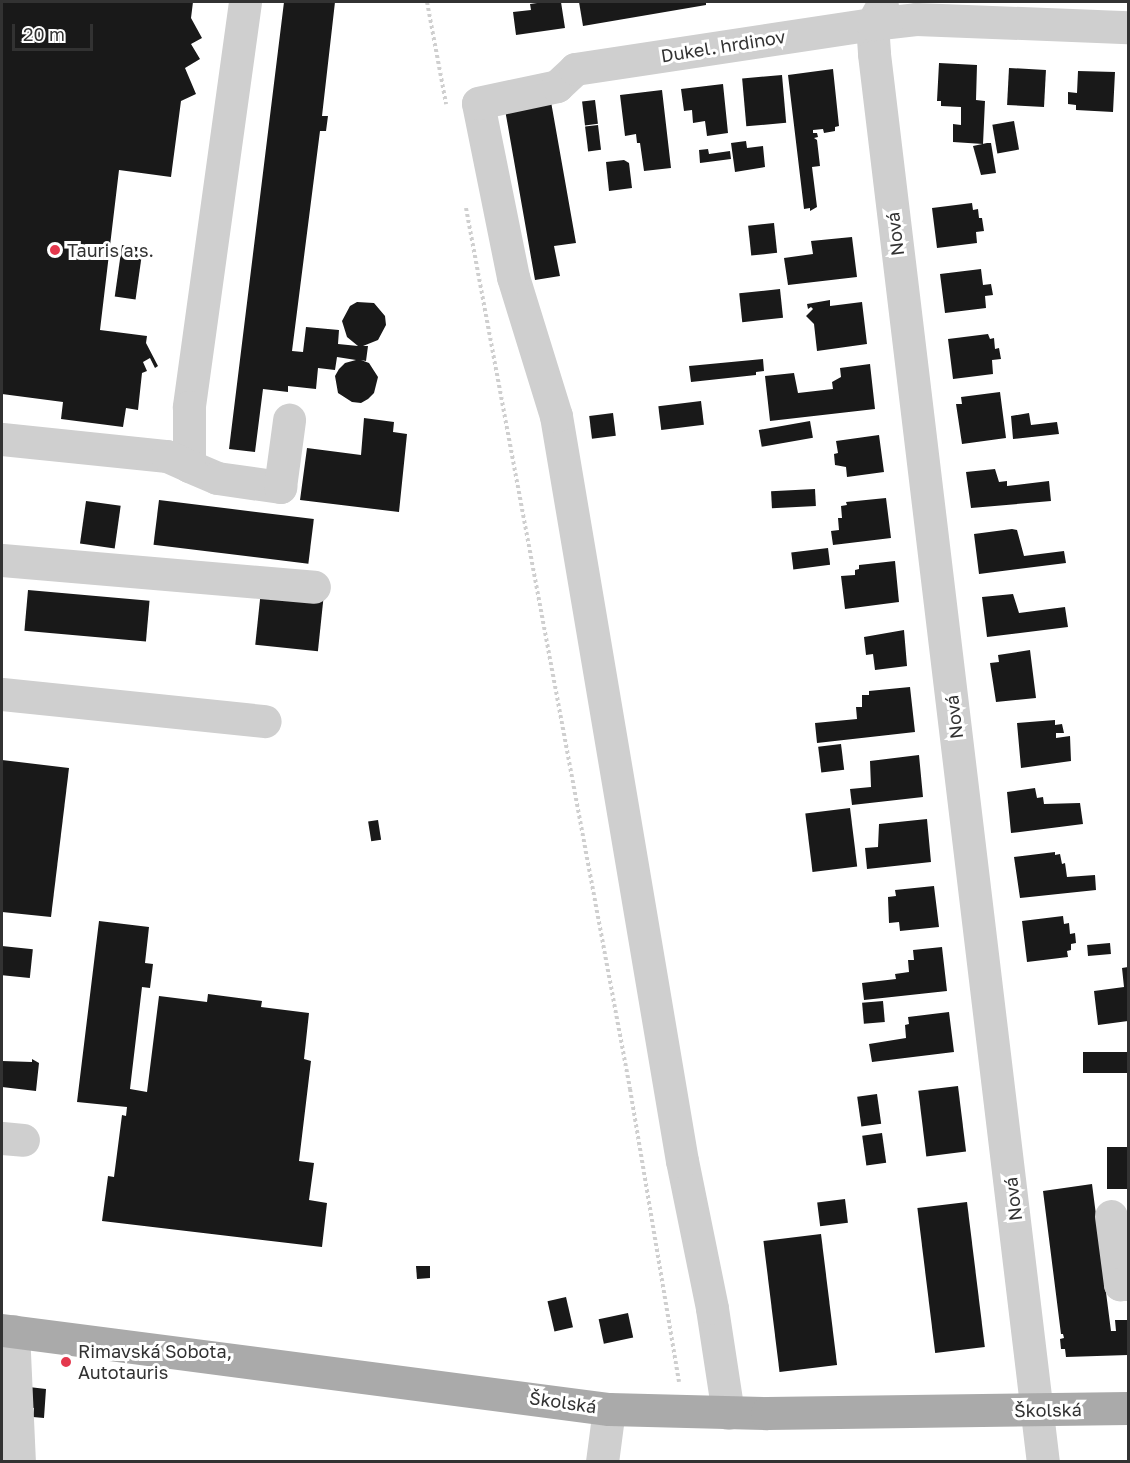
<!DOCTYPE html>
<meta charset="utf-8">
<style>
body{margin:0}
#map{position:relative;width:1130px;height:1463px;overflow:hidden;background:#fff;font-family:"Golos Text",sans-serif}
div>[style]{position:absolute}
.building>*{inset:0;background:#191919;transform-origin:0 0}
.path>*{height:4px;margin-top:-2px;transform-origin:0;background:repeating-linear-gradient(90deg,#cfcfcf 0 3px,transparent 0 6px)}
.minor>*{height:33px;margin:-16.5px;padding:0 16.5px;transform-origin:16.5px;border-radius:16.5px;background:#cfcfcf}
.major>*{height:33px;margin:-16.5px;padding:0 16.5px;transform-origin:16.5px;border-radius:16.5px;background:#aaa}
.dots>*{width:16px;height:16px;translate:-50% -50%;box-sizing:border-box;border:3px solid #fff;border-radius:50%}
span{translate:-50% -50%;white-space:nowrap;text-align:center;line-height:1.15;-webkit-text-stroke:6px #fff;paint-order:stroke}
.street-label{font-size:18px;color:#323232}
.poi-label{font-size:18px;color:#323232}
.left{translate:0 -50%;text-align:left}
.frame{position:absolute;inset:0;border:3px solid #323232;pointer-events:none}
.scale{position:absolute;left:12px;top:24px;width:81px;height:27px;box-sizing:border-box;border:3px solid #323232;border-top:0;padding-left:8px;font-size:18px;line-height:21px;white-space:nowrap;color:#323232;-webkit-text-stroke:4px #fff;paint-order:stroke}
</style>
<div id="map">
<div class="building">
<div style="clip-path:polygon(2px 2px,193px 2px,191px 18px,202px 38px,191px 44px,200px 59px,185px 68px,196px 94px,181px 101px,171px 177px,119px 170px,100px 330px,147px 336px,146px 343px,158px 366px,155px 368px,150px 358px,143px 362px,147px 371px,142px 373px,138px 410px,126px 408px,123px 427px,61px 419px,63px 402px,2px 394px)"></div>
<div style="clip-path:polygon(284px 2px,335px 2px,322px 116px,328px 116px,326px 131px,320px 131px,292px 351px,303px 352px,306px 327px,339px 330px,338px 344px,358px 346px,347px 337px,342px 321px,350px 306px,357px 302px,374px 303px,385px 316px,386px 325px,378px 340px,363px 346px,368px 346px,366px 361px,361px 360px,369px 363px,378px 377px,374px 393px,368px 399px,361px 403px,352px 402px,338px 393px,335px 376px,339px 369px,345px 363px,356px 360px,337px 357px,335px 370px,318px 368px,316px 389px,288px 386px,288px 392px,263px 389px,255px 452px,229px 449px)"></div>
<div style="clip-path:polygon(544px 2px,561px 2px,565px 28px,516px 35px,513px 12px,531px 10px,530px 4px)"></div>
<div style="clip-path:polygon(579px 2px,706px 2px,706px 5px,583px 26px)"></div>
<div style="clip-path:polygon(939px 63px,977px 65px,976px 100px,985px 101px,983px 144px,953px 142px,953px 124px,961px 125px,961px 107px,941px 106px,941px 101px,937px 101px)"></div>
<div style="left:1009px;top:68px;width:37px;height:37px;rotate:3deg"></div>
<div style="clip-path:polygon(833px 69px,839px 126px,835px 127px,835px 131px,824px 133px,823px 129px,813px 130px,813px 133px,817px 133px,818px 137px,814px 138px,817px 140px,820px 166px,812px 167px,817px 207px,810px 211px,810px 208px,804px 209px,788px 75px)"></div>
<div style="clip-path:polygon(1078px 71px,1115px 72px,1113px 112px,1076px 110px,1076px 105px,1068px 104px,1068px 92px,1077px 93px)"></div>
<div style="left:782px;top:75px;width:48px;height:40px;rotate:85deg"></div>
<div style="clip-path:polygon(723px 84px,728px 133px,707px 136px,705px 121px,693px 123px,692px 110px,684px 111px,681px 89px)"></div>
<div style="clip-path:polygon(662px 90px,671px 168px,644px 171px,640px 143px,637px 143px,636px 134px,625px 136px,620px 95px)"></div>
<div style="clip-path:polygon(550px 96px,576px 243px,554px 246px,560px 276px,535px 280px,504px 104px)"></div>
<div style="left:595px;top:100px;width:24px;height:13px;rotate:83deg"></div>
<div style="left:1014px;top:121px;width:29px;height:22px;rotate:80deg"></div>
<div style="left:598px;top:125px;width:25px;height:13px;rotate:83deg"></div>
<div style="clip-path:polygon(746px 141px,747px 148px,763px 146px,765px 167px,735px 172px,731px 143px)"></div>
<div style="clip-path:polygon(987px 143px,991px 143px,996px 173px,981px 175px,973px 146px)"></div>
<div style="clip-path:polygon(708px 149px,709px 154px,730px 151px,731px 159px,700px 163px,699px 150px)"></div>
<div style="clip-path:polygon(624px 160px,629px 163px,632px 188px,609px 191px,606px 162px)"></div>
<div style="clip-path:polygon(972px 203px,973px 210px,978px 209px,979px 218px,982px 218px,984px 231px,976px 232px,977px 243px,937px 248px,932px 208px)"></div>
<div style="left:774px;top:223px;width:30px;height:26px;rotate:84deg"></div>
<div style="clip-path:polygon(852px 237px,857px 277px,788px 285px,784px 258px,813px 254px,811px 241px)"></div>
<div style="left:122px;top:245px;width:21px;height:52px;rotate:8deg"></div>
<div style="clip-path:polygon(981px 269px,983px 285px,991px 284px,993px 295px,985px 296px,986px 308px,945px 313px,940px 274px)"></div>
<div style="left:780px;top:289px;width:29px;height:41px;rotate:84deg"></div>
<div style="clip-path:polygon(830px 300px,830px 306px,862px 302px,867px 344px,817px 351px,814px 324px,806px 316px,813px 309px,811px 307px,808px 309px,807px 304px)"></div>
<div style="clip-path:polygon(988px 334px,990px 339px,994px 338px,995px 349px,999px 348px,1001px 359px,992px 360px,993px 374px,953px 379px,948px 339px)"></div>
<div style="clip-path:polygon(763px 359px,764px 371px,756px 372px,756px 375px,691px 382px,689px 366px)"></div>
<div style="clip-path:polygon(870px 364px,875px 409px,770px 421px,765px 376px,794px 373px,798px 393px,833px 389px,832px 382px,841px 377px,840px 368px)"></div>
<div style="clip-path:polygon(1000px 392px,1006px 438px,962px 444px,956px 404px,962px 404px,961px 397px)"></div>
<div style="left:701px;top:401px;width:24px;height:43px;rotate:83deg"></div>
<div style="left:613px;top:413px;width:23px;height:24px;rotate:83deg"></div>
<div style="clip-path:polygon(1029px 413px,1031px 425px,1057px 422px,1059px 434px,1013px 439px,1011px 416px)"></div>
<div style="clip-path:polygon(364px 418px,394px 422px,393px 432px,407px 434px,399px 512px,300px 500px,307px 448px,361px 455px)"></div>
<div style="left:810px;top:421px;width:17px;height:52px;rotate:80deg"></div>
<div style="clip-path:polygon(879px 435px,884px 472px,847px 477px,846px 467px,835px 465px,834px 454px,838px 453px,836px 441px)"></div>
<div style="clip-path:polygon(995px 469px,999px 482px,1007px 481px,1007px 486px,1049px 481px,1051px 501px,971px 508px,966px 472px)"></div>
<div style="left:815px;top:489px;width:17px;height:44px;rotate:87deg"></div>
<div style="clip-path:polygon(886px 498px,891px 538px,833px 545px,831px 531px,839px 530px,838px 518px,842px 518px,841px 506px,847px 505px,846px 502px)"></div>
<div style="left:159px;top:500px;width:156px;height:45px;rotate:7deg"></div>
<div style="left:86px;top:501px;width:35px;height:43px;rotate:8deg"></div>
<div style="clip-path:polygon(1012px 529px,1017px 530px,1024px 556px,1064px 551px,1066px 563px,979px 574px,974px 534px)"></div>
<div style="left:828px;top:548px;width:17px;height:37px;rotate:83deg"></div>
<div style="clip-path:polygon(895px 561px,899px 602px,845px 609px,841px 576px,855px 575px,855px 570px,859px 569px,859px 565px)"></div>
<div style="left:28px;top:590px;width:122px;height:41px;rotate:5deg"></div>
<div style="left:261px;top:590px;width:63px;height:55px;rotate:6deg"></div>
<div style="clip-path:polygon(1013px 594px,1019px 613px,1065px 607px,1068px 627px,987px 637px,982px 597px)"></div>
<div style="clip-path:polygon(904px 630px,907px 666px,875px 670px,873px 654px,866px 655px,864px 637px)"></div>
<div style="clip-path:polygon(1030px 650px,1036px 698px,996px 702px,990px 663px,999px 662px,998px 655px)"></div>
<div style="clip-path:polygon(910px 687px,915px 732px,817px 743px,815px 723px,857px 719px,856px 707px,862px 707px,862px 695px,869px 695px,869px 691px)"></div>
<div style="clip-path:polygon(1055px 720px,1055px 725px,1062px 724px,1064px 733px,1056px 733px,1056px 738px,1070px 736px,1071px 761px,1021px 768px,1017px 723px)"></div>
<div style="left:841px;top:744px;width:26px;height:23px;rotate:83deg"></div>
<div style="clip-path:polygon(919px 755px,923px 797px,852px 805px,850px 789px,871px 787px,870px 761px)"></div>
<div style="clip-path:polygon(2px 760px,69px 768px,51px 917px,2px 912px)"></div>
<div style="clip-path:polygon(1035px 788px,1037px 798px,1043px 797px,1044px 804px,1080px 803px,1083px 824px,1011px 833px,1007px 792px)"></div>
<div style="left:850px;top:808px;width:59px;height:45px;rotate:83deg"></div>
<div style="clip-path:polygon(927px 819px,931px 862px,867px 869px,865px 848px,878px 847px,879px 824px)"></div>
<div style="left:378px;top:820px;width:20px;height:10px;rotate:81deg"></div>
<div style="clip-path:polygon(1055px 852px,1055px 855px,1060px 854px,1062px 864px,1065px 863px,1067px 877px,1095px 875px,1096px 890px,1020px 898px,1014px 857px)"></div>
<div style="clip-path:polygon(934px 886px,939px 927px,900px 931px,899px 922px,889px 923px,888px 897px,896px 896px,895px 890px)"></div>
<div style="clip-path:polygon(1063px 916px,1064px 924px,1069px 923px,1070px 934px,1075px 933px,1076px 943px,1071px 944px,1071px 950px,1067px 951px,1068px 957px,1027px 962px,1022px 921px)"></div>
<div style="clip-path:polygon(99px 921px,149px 927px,145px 963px,153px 964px,150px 988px,142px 987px,130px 1089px,147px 1092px,159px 996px,207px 1002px,208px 994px,262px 1001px,261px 1007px,309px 1013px,304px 1059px,311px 1061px,299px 1161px,314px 1163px,309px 1200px,327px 1203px,322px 1247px,102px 1221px,108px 1176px,114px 1177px,122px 1115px,126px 1116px,127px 1107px,77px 1102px)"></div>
<div style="left:1110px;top:943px;width:11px;height:23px;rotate:85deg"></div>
<div style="left:2px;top:946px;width:31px;height:29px;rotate:6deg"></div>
<div style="clip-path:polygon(942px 947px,947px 991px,864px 1000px,862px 983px,896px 979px,895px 974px,909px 972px,908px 960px,914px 960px,913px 950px)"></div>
<div style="clip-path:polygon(1128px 967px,1128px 1021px,1098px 1025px,1094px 991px,1124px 987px,1122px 968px)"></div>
<div style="left:883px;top:1001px;width:21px;height:21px;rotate:85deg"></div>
<div style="clip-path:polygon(949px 1012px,954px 1052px,872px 1062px,869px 1044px,906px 1038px,905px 1025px,909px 1024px,908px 1017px)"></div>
<div style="left:1128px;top:1052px;width:21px;height:45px;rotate:90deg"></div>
<div style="clip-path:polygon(32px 1059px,39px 1063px,36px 1091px,2px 1087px,2px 1061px,32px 1062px)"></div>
<div style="left:958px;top:1086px;width:66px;height:40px;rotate:83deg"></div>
<div style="left:877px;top:1094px;width:30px;height:20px;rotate:82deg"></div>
<div style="left:882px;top:1133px;width:30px;height:20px;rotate:82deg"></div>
<div style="left:1128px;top:1147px;width:42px;height:21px;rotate:90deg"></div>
<div style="clip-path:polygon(1092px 1184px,1111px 1331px,1116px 1331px,1115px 1320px,1128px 1320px,1128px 1355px,1066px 1357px,1065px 1349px,1061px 1349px,1060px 1339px,1064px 1338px,1063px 1334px,1061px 1334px,1043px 1191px)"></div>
<div style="left:845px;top:1199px;width:24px;height:28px;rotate:83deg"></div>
<div style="left:967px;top:1202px;width:146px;height:50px;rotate:83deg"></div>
<div style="left:821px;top:1234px;width:132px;height:58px;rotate:83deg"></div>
<div style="clip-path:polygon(416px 1266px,430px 1266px,430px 1278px,417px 1279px)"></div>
<div style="left:566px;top:1297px;width:31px;height:19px;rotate:77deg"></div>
<div style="left:628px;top:1313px;width:25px;height:30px;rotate:78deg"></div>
<div style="clip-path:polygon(29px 1387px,46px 1389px,44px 1418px,33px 1417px,34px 1408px,27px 1407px)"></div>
</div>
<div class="path">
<div style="left:427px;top:2px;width:104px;rotate:79.4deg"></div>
<div style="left:466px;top:208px;width:896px;rotate:79.45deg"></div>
<div style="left:630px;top:1089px;width:297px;rotate:80.5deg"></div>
</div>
<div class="minor">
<div style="left:245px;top:2px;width:409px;rotate:97.9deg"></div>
<div style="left:189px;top:407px;width:59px;rotate:90deg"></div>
<div style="left:189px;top:466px;width:30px;rotate:23deg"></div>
<div style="left:217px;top:478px;width:64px;rotate:8.1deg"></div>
<div style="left:280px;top:487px;width:68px;rotate:-82.3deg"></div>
<div style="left:882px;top:6px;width:21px;rotate:119deg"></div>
<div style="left:872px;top:24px;width:30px;rotate:86deg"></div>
<div style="left:874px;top:54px;width:1418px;rotate:83.16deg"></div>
<div style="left:2px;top:439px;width:166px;rotate:5.9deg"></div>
<div style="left:167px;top:456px;width:24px;rotate:24deg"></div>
<div style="left:2px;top:560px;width:313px;rotate:4.9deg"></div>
<div style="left:2px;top:694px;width:264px;rotate:5.9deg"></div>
<div style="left:2px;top:1138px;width:21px;rotate:5deg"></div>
<div style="left:1111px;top:1216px;width:69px;rotate:82.5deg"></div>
<div style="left:1120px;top:1284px;width:8px"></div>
<div style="left:13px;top:1331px;width:131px;rotate:87.4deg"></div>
<div style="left:728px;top:1413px;width:106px;rotate:-98.7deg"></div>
<div style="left:712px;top:1308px;width:150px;rotate:-101.5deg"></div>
<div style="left:682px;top:1161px;width:756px;rotate:-99.6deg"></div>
<div style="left:556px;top:416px;width:145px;rotate:-107.2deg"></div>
<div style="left:513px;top:277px;width:177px;rotate:-101.4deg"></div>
<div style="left:478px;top:103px;width:81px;rotate:-12.1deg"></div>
<div style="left:557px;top:86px;width:25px;rotate:-43deg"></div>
<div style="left:575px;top:69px;width:300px;rotate:-8.6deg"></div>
<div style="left:872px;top:24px;width:44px;rotate:-6.5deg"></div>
<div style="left:916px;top:19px;width:212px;rotate:2.2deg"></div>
<div style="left:602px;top:1462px;width:53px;rotate:-82.5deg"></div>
</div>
<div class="major">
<div style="left:2px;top:1330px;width:612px;rotate:7.42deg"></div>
<div style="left:609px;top:1409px;width:158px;rotate:1.5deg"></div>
<div style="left:767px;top:1413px;width:361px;rotate:-0.8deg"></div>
</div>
<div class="dots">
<div style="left:55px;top:250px;background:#e4384d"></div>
<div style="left:66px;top:1362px;background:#e4384d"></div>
</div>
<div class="street-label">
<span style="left:723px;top:46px;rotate:-9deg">Dukel. hrdinov</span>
<span style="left:895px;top:234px;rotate:-97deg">Nová</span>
<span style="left:954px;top:717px;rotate:-97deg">Nová</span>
<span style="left:1013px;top:1199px;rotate:-97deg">Nová</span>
<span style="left:563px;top:1402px;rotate:8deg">Školská</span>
<span style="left:1048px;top:1410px;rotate:-1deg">Školská</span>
</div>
<div class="poi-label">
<span class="left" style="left:67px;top:250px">Tauris a.s.</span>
<span class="left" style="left:78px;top:1362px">Rimavská Sobota,<br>Autotauris</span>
</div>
<div class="frame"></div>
<div class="scale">20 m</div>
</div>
